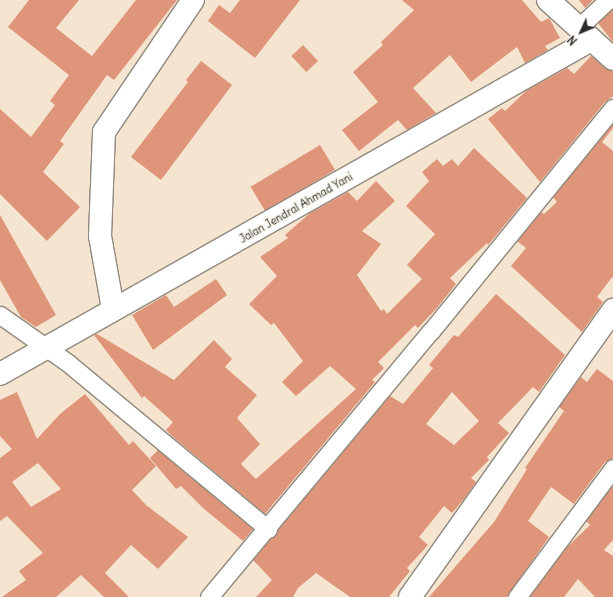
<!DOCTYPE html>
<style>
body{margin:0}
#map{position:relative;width:613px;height:597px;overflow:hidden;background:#f5e5d0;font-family:Delius,sans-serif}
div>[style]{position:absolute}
.building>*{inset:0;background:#df9579;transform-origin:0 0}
.roads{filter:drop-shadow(1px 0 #90887e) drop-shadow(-1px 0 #90887e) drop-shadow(0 1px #90887e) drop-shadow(0 -1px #90887e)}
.minor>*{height:17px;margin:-8.5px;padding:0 8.5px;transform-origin:8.5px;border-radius:8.5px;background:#fff}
.tertiary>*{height:22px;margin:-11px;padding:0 11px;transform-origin:11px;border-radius:11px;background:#fff}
.trunk>*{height:22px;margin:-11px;padding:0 11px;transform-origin:11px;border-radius:11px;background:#fff}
span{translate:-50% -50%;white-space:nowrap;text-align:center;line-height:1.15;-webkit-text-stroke:3px #f7f3e8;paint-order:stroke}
.street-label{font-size:11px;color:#2b2b2b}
.north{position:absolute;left:561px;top:12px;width:40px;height:40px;-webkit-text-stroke:3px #f7f3e8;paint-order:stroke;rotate:226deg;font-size:11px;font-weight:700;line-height:16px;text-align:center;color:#2b2b2b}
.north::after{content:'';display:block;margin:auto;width:14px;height:18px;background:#2b2b2b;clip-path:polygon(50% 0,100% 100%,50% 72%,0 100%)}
</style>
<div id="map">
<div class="building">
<div style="clip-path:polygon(29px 0,79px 0,56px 28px,92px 56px,136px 0,177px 0,114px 80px,107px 75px,60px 141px,64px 144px,43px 172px,80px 207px,47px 241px,0 194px,0 109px,31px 137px,55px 105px,50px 101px,69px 75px,8px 27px)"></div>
<div style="clip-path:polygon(240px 0,300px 0,255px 58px,208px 21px,219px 5px,230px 13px)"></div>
<div style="clip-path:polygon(402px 0,522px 0,541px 22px,549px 18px,560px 38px,545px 46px,548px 50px,525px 63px,517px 47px,471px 82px,450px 55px,413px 88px,436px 113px,407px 130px,398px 120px,359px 151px,342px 130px,378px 102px,353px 72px,383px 45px,381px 42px,414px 10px)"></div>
<div style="clip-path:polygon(579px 0,593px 0,585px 8px)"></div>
<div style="clip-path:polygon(613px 9px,613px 42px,598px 23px)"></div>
<div style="left:303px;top:45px;width:22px;height:16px;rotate:47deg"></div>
<div style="clip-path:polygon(591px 56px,605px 68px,613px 71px,613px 96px,605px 102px,540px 182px,488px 119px,502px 108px,505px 111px,526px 91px,567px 68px,574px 74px)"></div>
<div style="clip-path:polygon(201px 61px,232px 85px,161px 180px,131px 157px,188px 82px,186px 80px)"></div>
<div style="clip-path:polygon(613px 124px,613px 128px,602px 142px,613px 151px,613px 276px,597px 297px,603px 302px,582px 332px,511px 266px,526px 248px,517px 241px,541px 212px,544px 214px,557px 202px,553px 197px)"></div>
<div style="left:320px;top:145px;width:29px;height:81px;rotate:59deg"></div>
<div style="clip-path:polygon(474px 148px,527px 198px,488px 245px,487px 243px,450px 278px,456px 284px,436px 309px,418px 328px,415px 325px,378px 362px,384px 368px,372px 380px,375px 382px,265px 514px,172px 436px,166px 430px,173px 422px,144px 396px,142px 398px,94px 335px,97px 334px,174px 380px,214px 340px,232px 359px,225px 367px,257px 395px,237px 418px,260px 444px,241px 464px,256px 479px,356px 389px,330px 366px,296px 396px,282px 382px,303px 361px,274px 323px,271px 325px,249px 304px,277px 276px,260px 257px,288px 238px,285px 235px,310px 213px,348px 192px,357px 201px,376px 181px,395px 201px,362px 231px,381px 244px,357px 275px,381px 311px,384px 309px,387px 314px,422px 279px,407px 265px,435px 234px,406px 206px,429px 181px,422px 172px,437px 159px,443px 166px,452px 159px,458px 166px)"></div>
<div style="clip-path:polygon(0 215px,56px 315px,36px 327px,21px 317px,0 280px)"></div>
<div style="clip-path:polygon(216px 279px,227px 295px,153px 350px,132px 315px,166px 295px,174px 307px)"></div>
<div style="clip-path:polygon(evenodd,496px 294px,565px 355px,539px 392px,533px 387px,498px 423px,509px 433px,487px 457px,489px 460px,471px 478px,476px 482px,464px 499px,452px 513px,444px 506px,419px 537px,428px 545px,407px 568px,410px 571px,389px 597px,350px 597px,316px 573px,298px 588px,293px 597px,256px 597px,272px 580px,253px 560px,390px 396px,403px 404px,433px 368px,429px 365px,454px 335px,458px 337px,496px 294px,452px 392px,479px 421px,454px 445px,426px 424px,452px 392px)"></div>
<div style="clip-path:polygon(597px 369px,613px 381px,613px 458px,605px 462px,574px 504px,551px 487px,528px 521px,549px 537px,507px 597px,429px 597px,494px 522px,527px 469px,525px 468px,564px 411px,559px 407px,581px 377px,587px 382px)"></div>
<div style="clip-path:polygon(evenodd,17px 392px,37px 439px,60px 414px,85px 394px,129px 445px,133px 441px,156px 466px,132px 490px,146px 505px,188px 537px,158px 569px,131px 545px,105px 573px,129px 597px,104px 597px,81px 575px,56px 597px,2px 597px,26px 580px,19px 571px,43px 553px,7px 516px,0 521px,0 458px,12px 449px,0 436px,0 400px,17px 392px,38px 463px,61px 489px,31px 507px,12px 482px,38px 463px)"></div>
<div style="clip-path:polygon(158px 450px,253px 529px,243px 541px,203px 508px,181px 486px,176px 489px,150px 458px)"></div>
<div style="clip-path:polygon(613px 485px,613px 540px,604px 550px,613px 556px,613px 597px,595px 597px,578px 579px,564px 597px,529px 597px,565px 549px,590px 525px,586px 521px)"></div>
</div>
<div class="roads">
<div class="minor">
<div style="left:578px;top:28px;width:41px;rotate:-43deg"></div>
<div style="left:0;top:315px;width:83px;rotate:35.2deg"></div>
<div style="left:68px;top:363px;width:260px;rotate:39.7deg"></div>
<div style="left:209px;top:597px;width:346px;rotate:-50.2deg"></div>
<div style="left:431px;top:331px;width:288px;rotate:-50.8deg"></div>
<div style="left:517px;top:597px;width:161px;rotate:-53.3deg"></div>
</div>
<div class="tertiary">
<div style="left:548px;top:0;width:88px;rotate:42.2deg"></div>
<div style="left:113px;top:309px;width:74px;rotate:-100.1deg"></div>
<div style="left:100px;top:236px;width:104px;rotate:-87.8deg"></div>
<div style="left:104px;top:132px;width:159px;rotate:-56deg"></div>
<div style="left:0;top:374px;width:679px;rotate:-29.47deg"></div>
</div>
<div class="trunk">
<div style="left:410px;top:597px;width:352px;rotate:-54.7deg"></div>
</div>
</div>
<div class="street-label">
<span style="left:296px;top:208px;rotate:-30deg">Jalan Jendral Ahmad Yani</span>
</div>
<div class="north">N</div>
</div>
